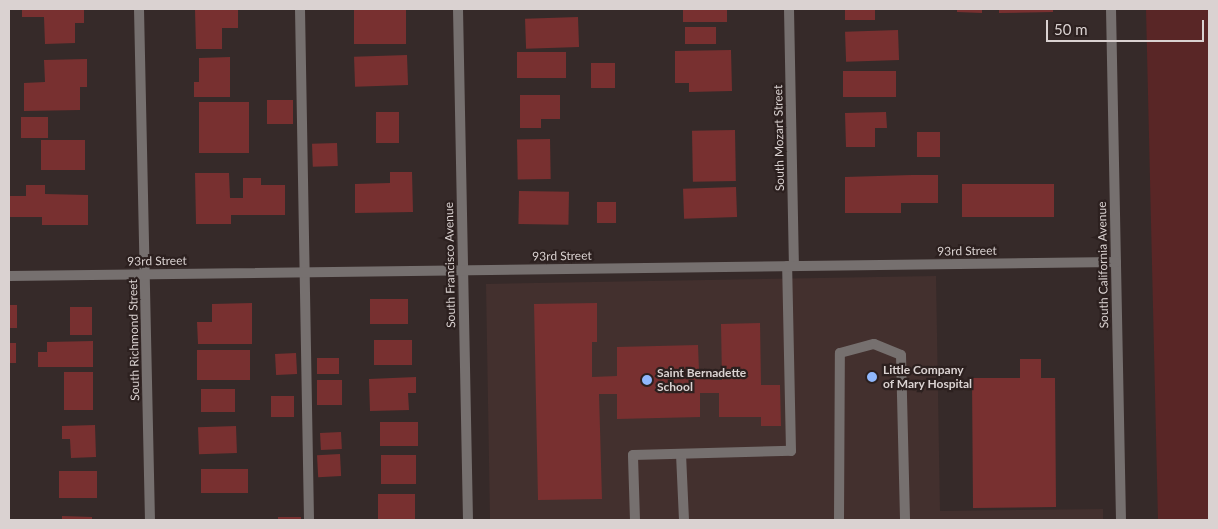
<!DOCTYPE html>
<style>
body{margin:0}
#map{position:relative;width:1218px;height:529px;overflow:hidden;background:#362a29;font-family:Lato,sans-serif}
div>[style]{position:absolute}
.built>*{inset:0;background:#43302e}
.green>*{inset:0;background:#592626}
.building>*{inset:0;background:#783030;transform-origin:0 0}
.service>*{height:10px;margin:-5px;padding:0 5px;transform-origin:5px;border-radius:5px;background:#76706f}
.minor>*{height:10px;margin:-5px;padding:0 5px;transform-origin:5px;border-radius:5px;background:#76706f}
.dots>*{width:14px;height:14px;translate:-50% -50%;box-sizing:border-box;border:2px solid #2c201f;border-radius:50%}
span{translate:-50% -50%;white-space:nowrap;text-align:center;line-height:1.15;-webkit-text-stroke:4.5px #2c201f;paint-order:stroke}
.street-label{font-size:12px;color:#dad2d1}
.poi-label{font-size:12px;color:#dad2d1;font-weight:700}
.left{translate:0 -50%;text-align:left}
.frame{position:absolute;inset:0;border:10px solid #dad2d1;pointer-events:none}
.scale{position:absolute;left:1046px;top:20px;width:158px;height:22px;box-sizing:border-box;border:2px solid #dad2d1;border-top:0;padding-left:6px;font-size:15px;line-height:18px;white-space:nowrap;color:#dad2d1;-webkit-text-stroke:4px #2c201f;paint-order:stroke}
</style>
<div id="map">
<div class="built">
<div style="clip-path:polygon(936px 276px,940px 511px,1103px 509px,1103px 520px,490px 520px,486px 284px)"></div>
</div>
<div class="green">
<div style="clip-path:polygon(1146px 9px,1209px 9px,1209px 520px,1158px 520px)"></div>
</div>
<div class="building">
<div style="clip-path:polygon(22px 9px,84px 9px,84px 23px,75px 23px,75px 43px,45px 44px,44px 17px,22px 17px)"></div>
<div style="clip-path:polygon(195px 9px,238px 9px,238px 28px,222px 28px,222px 49px,196px 49px)"></div>
<div style="left:354px;top:9px;width:52px;height:35px"></div>
<div style="left:683px;top:9px;width:44px;height:13px"></div>
<div style="left:845px;top:9px;width:30px;height:11px"></div>
<div style="clip-path:polygon(957px 9px,982px 9px,982px 13px,957px 12px)"></div>
<div style="clip-path:polygon(999px 9px,1053px 9px,1053px 12px,999px 13px)"></div>
<div style="left:578px;top:17px;width:30px;height:53px;rotate:88deg"></div>
<div style="left:685px;top:27px;width:31px;height:17px"></div>
<div style="left:898px;top:30px;width:30px;height:53px;rotate:88deg"></div>
<div style="clip-path:polygon(731px 50px,732px 91px,689px 92px,689px 83px,675px 83px,675px 51px)"></div>
<div style="left:566px;top:52px;width:26px;height:49px;rotate:90deg"></div>
<div style="left:407px;top:55px;width:30px;height:53px;rotate:88deg"></div>
<div style="clip-path:polygon(230px 57px,230px 97px,194px 97px,194px 82px,199px 82px,199px 58px)"></div>
<div style="clip-path:polygon(87px 59px,87px 87px,80px 87px,80px 110px,24px 111px,24px 83px,45px 82px,44px 60px)"></div>
<div style="left:591px;top:63px;width:24px;height:25px"></div>
<div style="left:896px;top:71px;width:26px;height:53px;rotate:90deg"></div>
<div style="clip-path:polygon(520px 95px,560px 95px,560px 119px,541px 119px,541px 128px,520px 128px)"></div>
<div style="left:267px;top:100px;width:26px;height:24px"></div>
<div style="left:199px;top:102px;width:50px;height:51px"></div>
<div style="left:399px;top:112px;width:31px;height:23px;rotate:90deg"></div>
<div style="clip-path:polygon(886px 112px,887px 128px,875px 128px,875px 147px,846px 147px,845px 113px)"></div>
<div style="left:21px;top:117px;width:27px;height:21px"></div>
<div style="left:735px;top:130px;width:51px;height:43px;rotate:89deg"></div>
<div style="left:917px;top:132px;width:23px;height:25px"></div>
<div style="left:550px;top:139px;width:40px;height:33px;rotate:89deg"></div>
<div style="left:85px;top:140px;width:30px;height:44px;rotate:90deg"></div>
<div style="left:337px;top:143px;width:23px;height:25px;rotate:88deg"></div>
<div style="clip-path:polygon(390px 172px,412px 172px,413px 212px,355px 213px,355px 184px,390px 183px)"></div>
<div style="clip-path:polygon(195px 173px,229px 173px,230px 198px,243px 198px,243px 178px,261px 178px,261px 185px,285px 185px,285px 215px,231px 215px,231px 224px,196px 224px)"></div>
<div style="clip-path:polygon(912px 175px,938px 175px,938px 203px,901px 203px,901px 213px,845px 213px,845px 177px)"></div>
<div style="left:1054px;top:184px;width:33px;height:92px;rotate:90deg"></div>
<div style="clip-path:polygon(26px 185px,45px 185px,45px 194px,88px 195px,88px 225px,42px 225px,42px 217px,9px 217px,9px 196px,26px 196px)"></div>
<div style="left:736px;top:187px;width:30px;height:53px;rotate:88deg"></div>
<div style="left:519px;top:191px;width:50px;height:33px;rotate:1deg"></div>
<div style="left:597px;top:202px;width:19px;height:21px"></div>
<div style="left:408px;top:299px;width:25px;height:38px;rotate:90deg"></div>
<div style="clip-path:polygon(252px 303px,252px 344px,198px 344px,197px 322px,212px 322px,212px 304px)"></div>
<div style="clip-path:polygon(597px 303px,597px 342px,592px 342px,592px 377px,617px 376px,617px 347px,698px 345px,699px 371px,712px 380px,722px 380px,721px 324px,760px 323px,761px 385px,780px 385px,781px 426px,761px 426px,761px 417px,719px 417px,719px 393px,700px 393px,700px 417px,617px 419px,617px 394px,599px 394px,602px 499px,538px 500px,534px 304px)"></div>
<div style="left:9px;top:305px;width:8px;height:23px"></div>
<div style="left:70px;top:307px;width:22px;height:28px"></div>
<div style="left:412px;top:340px;width:25px;height:38px;rotate:90deg"></div>
<div style="clip-path:polygon(93px 341px,93px 367px,38px 367px,38px 352px,47px 352px,47px 342px)"></div>
<div style="left:9px;top:343px;width:7px;height:20px"></div>
<div style="left:250px;top:350px;width:30px;height:53px;rotate:90deg"></div>
<div style="left:296px;top:353px;width:21px;height:21px;rotate:87deg"></div>
<div style="left:317px;top:358px;width:22px;height:16px"></div>
<div style="clip-path:polygon(1020px 359px,1041px 359px,1041px 378px,1055px 378px,1056px 507px,973px 508px,972px 378px,1020px 378px)"></div>
<div style="left:64px;top:372px;width:29px;height:38px"></div>
<div style="clip-path:polygon(416px 377px,416px 393px,408px 393px,409px 410px,370px 411px,369px 379px)"></div>
<div style="left:317px;top:380px;width:25px;height:25px"></div>
<div style="left:235px;top:389px;width:23px;height:34px;rotate:90deg"></div>
<div style="left:271px;top:396px;width:23px;height:21px"></div>
<div style="left:380px;top:422px;width:38px;height:24px"></div>
<div style="clip-path:polygon(95px 425px,96px 457px,71px 458px,70px 439px,62px 439px,62px 426px)"></div>
<div style="left:236px;top:426px;width:27px;height:38px;rotate:88deg"></div>
<div style="left:341px;top:432px;width:17px;height:21px;rotate:87deg"></div>
<div style="left:340px;top:454px;width:22px;height:23px;rotate:87deg"></div>
<div style="left:381px;top:455px;width:35px;height:29px"></div>
<div style="left:201px;top:469px;width:47px;height:24px"></div>
<div style="left:97px;top:471px;width:27px;height:38px;rotate:90deg"></div>
<div style="left:378px;top:494px;width:37px;height:25px"></div>
<div style="clip-path:polygon(62px 516px,92px 517px,92px 520px,62px 520px)"></div>
<div style="left:278px;top:517px;width:23px;height:3px"></div>
</div>
<div class="service">
<div style="left:300px;top:9px;width:511px;rotate:88.99deg"></div>
<div style="left:681px;top:454px;width:66px;rotate:87.4deg"></div>
<div style="left:635px;top:520px;width:65px;rotate:-91.8deg"></div>
<div style="left:633px;top:455px;width:158px;rotate:-1.5deg"></div>
<div style="left:791px;top:451px;width:185px;rotate:-91.2deg"></div>
<div style="left:839px;top:520px;width:167px;rotate:-89.7deg"></div>
<div style="left:840px;top:353px;width:35px;rotate:-15deg"></div>
<div style="left:874px;top:344px;width:29px;rotate:22deg"></div>
<div style="left:901px;top:355px;width:165px;rotate:88.6deg"></div>
</div>
<div class="minor">
<div style="left:139px;top:9px;width:511px;rotate:88.77deg"></div>
<div style="left:458px;top:9px;width:511px;rotate:88.88deg"></div>
<div style="left:789px;top:9px;width:257px;rotate:88.9deg"></div>
<div style="left:1111px;top:9px;width:511px;rotate:88.88deg"></div>
<div style="left:9px;top:276px;width:1107px;rotate:-0.72deg"></div>
</div>
<div class="dots">
<div style="left:872px;top:377px;background:#90b8fd"></div>
<div style="left:647px;top:380px;background:#90b8fd"></div>
</div>
<div class="street-label">
<span style="left:779px;top:138px;rotate:-91deg">South Mozart Street</span>
<span style="left:967px;top:251px;rotate:-1deg">93rd Street</span>
<span style="left:562px;top:256px;rotate:-1deg">93rd Street</span>
<span style="left:157px;top:261px;rotate:-1deg">93rd Street</span>
<span style="left:450px;top:265px;rotate:-91deg">South Francisco Avenue</span>
<span style="left:1103px;top:265px;rotate:-91deg">South California Avenue</span>
<span style="left:134px;top:340px;rotate:-91deg">South Richmond Street</span>
</div>
<div class="poi-label">
<span class="left" style="left:883px;top:377px">Little Company<br>of Mary Hospital</span>
<span class="left" style="left:657px;top:380px">Saint Bernadette<br>School</span>
</div>
<div class="frame"></div>
<div class="scale">50 m</div>
</div>
